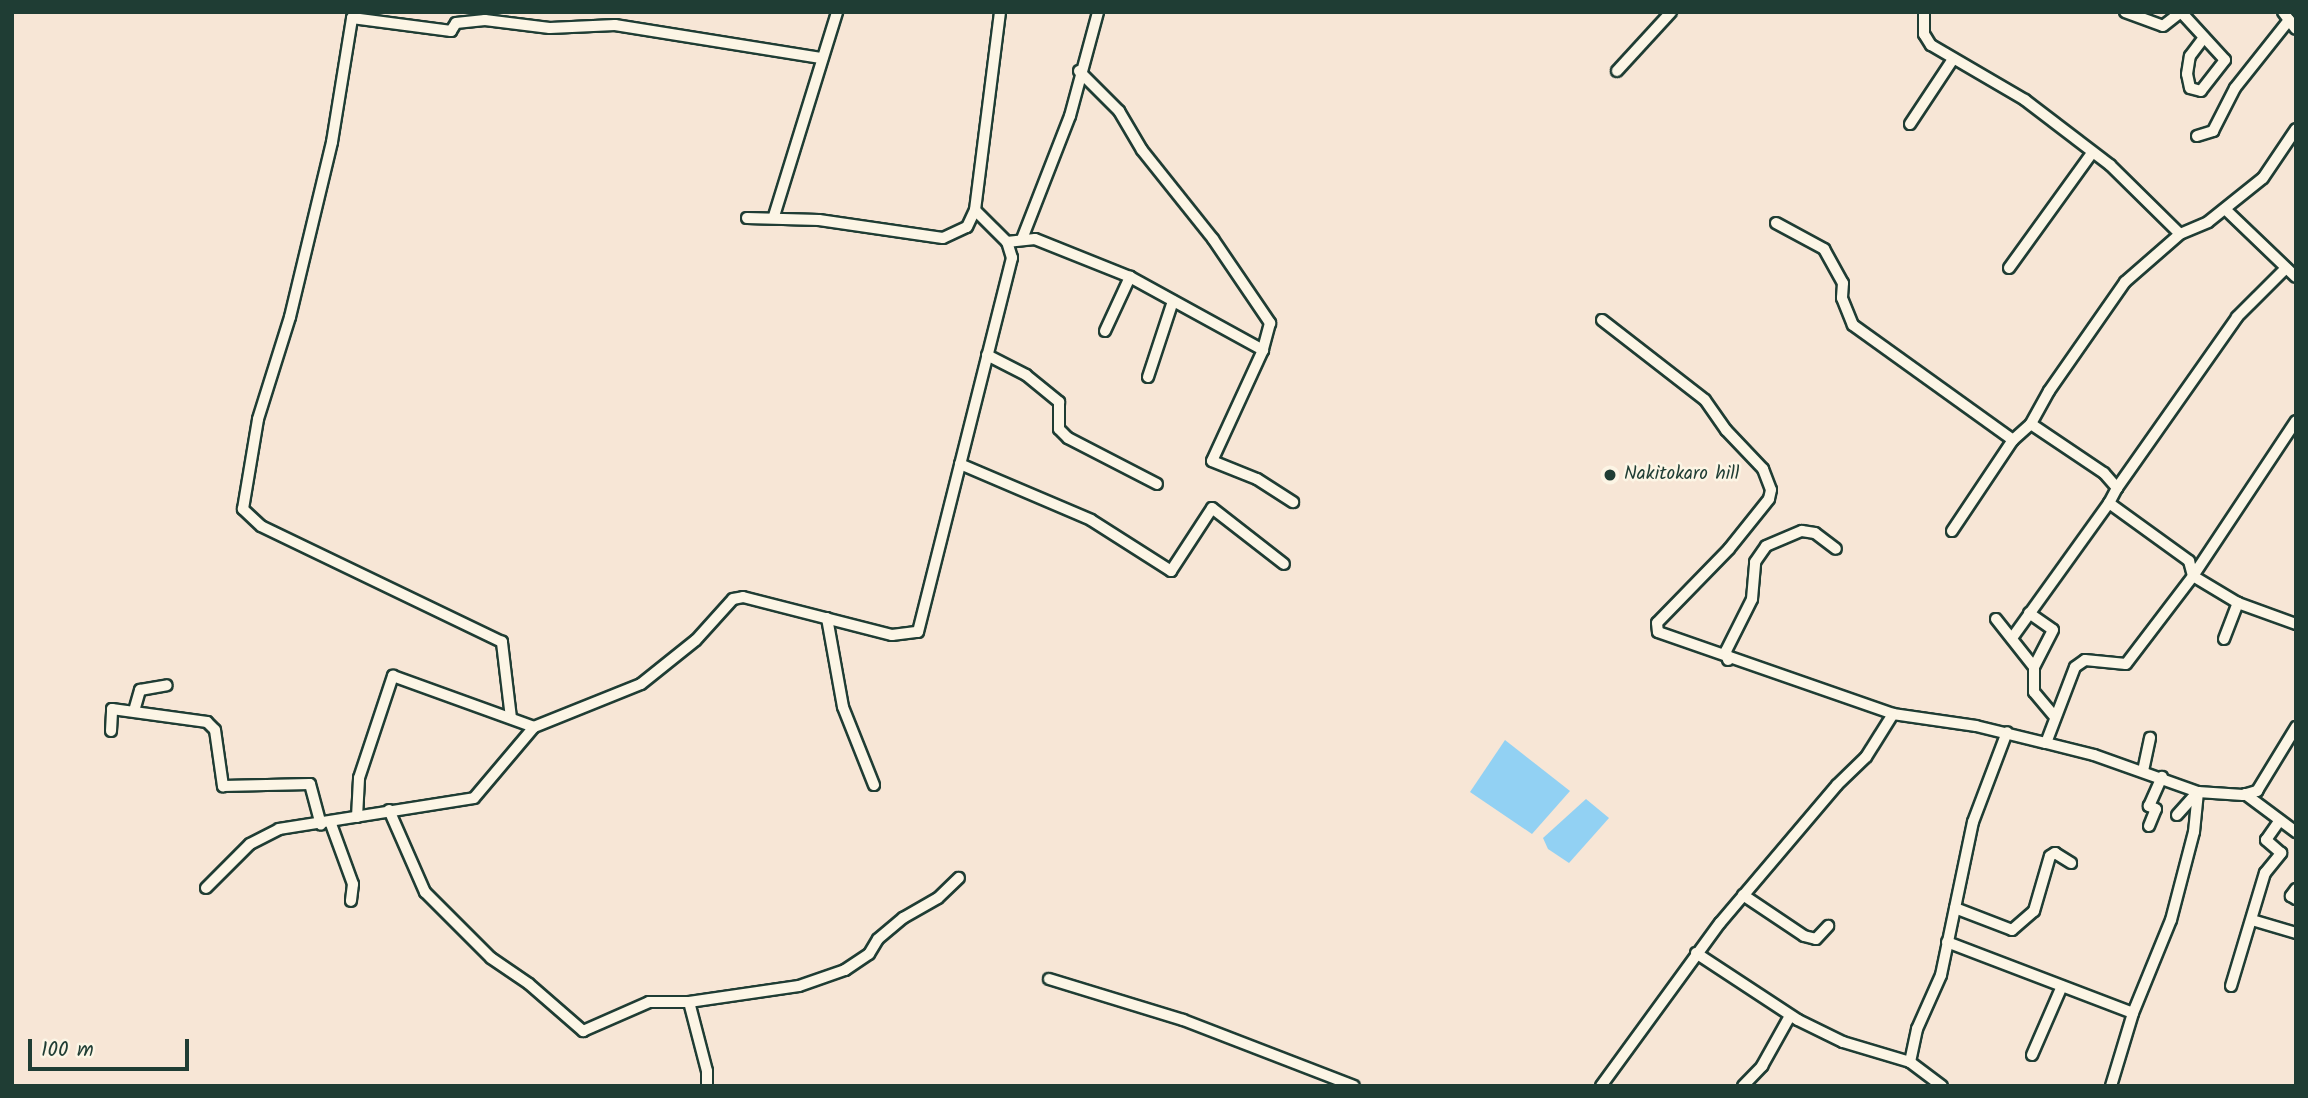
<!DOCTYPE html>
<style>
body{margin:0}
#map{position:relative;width:2308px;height:1098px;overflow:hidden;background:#f7e6d6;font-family:Kalam,sans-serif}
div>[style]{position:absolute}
.water>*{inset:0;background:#92d1f3}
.roads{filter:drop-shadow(2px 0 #1f3d34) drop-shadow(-2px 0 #1f3d34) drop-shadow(0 2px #1f3d34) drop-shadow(0 -2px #1f3d34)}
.minor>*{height:10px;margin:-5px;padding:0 5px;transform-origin:5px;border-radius:5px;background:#fcf5e5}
.dots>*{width:19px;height:19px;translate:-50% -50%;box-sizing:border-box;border:4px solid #fcf5e5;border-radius:50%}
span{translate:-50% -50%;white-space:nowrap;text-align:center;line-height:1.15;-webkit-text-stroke:5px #fcf5e5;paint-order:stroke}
.poi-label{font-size:19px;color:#1f3d34}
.left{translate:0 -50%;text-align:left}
.frame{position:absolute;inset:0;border:14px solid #1f3d34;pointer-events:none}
.scale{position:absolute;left:28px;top:1039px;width:161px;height:32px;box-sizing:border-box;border:4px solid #1f3d34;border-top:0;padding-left:9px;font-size:21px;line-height:24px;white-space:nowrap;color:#1f3d34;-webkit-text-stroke:5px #fcf5e5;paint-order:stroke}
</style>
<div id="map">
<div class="water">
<div style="clip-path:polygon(1505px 740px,1570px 791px,1532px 834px,1470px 792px)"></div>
<div style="clip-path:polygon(1586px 799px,1609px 818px,1569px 863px,1548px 849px,1543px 838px)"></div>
</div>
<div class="roads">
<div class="minor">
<div style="left:1924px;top:12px;width:22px;rotate:90deg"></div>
<div style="left:1924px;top:34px;width:13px;rotate:58deg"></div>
<div style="left:1931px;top:45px;width:109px;rotate:30.3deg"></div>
<div style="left:2025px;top:100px;width:107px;rotate:37.4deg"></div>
<div style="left:2110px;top:165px;width:98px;rotate:44.6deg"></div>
<div style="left:2180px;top:234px;width:30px;rotate:-23deg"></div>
<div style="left:2208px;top:222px;width:70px;rotate:-38.7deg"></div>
<div style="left:2263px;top:178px;width:59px;rotate:-56deg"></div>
<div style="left:2125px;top:12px;width:40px;rotate:20.2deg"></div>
<div style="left:2163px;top:26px;width:23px;rotate:-38deg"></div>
<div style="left:2181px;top:12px;width:65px;rotate:47.5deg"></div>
<div style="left:2225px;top:60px;width:39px;rotate:128deg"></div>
<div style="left:2201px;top:91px;width:11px;rotate:-165deg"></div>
<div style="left:2190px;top:88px;width:14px;rotate:-102deg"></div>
<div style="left:2187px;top:74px;width:18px;rotate:-81deg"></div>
<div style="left:2190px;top:56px;width:21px;rotate:-53deg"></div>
<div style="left:2283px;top:12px;width:21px;rotate:53deg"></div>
<div style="left:1079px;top:71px;width:57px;rotate:45deg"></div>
<div style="left:1119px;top:111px;width:45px;rotate:59.5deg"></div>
<div style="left:1142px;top:150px;width:114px;rotate:51.4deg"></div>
<div style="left:1213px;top:239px;width:102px;rotate:55.8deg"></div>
<div style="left:1270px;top:323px;width:28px;rotate:105deg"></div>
<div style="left:1263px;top:350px;width:122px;rotate:114.7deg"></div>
<div style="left:1212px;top:461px;width:48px;rotate:21.8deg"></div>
<div style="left:1257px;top:479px;width:43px;rotate:32.6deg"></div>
<div style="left:1617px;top:71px;width:80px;rotate:-47.5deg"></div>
<div style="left:1910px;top:124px;width:78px;rotate:-56.5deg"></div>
<div style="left:2197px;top:136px;width:17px;rotate:-17deg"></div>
<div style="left:2213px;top:131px;width:48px;rotate:-62.9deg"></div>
<div style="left:2235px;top:88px;width:87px;rotate:-51.5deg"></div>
<div style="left:2225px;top:209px;width:98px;rotate:43.8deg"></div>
<div style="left:774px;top:216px;width:214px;rotate:-72.8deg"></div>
<div style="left:747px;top:218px;width:72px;rotate:1.6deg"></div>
<div style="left:819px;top:220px;width:125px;rotate:8.3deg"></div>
<div style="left:943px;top:238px;width:26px;rotate:-25deg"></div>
<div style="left:967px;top:227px;width:19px;rotate:-65deg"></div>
<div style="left:975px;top:210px;width:200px;rotate:-82.8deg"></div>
<div style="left:1776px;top:223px;width:55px;rotate:28.4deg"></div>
<div style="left:1824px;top:249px;width:39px;rotate:61deg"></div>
<div style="left:1843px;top:283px;width:15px;rotate:94deg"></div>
<div style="left:1842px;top:298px;width:29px;rotate:68deg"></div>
<div style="left:1853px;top:325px;width:197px;rotate:35.7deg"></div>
<div style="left:2180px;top:234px;width:73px;rotate:138.9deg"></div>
<div style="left:2125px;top:282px;width:133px;rotate:124.9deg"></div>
<div style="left:2049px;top:391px;width:38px;rotate:119deg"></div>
<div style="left:2031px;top:424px;width:88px;rotate:33.9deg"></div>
<div style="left:2104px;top:473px;width:20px;rotate:49deg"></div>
<div style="left:2117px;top:488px;width:17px;rotate:118deg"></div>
<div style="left:2109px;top:503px;width:99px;rotate:35.9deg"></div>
<div style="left:2189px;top:561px;width:16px;rotate:75deg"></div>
<div style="left:1022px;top:239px;width:132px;rotate:-68.7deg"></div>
<div style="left:1070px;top:116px;width:108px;rotate:-74.9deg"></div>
<div style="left:1007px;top:242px;width:28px;rotate:-6deg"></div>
<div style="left:1035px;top:239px;width:102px;rotate:21.8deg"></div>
<div style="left:1130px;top:277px;width:152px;rotate:28.8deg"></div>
<div style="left:2009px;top:268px;width:142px;rotate:-54.2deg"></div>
<div style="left:1602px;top:320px;width:130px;rotate:37.8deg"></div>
<div style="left:1705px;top:400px;width:37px;rotate:55deg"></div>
<div style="left:1726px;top:430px;width:54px;rotate:46.5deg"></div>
<div style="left:1763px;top:469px;width:22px;rotate:69deg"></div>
<div style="left:1771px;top:490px;width:9px;rotate:103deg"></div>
<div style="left:1769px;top:499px;width:64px;rotate:128.7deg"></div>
<div style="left:1729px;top:549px;width:103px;rotate:134.2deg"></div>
<div style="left:1657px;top:623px;width:9px;rotate:84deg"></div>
<div style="left:1658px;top:632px;width:249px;rotate:19.2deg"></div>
<div style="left:1893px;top:714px;width:84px;rotate:8.2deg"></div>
<div style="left:1976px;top:726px;width:72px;rotate:13.7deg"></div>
<div style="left:2046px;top:743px;width:81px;rotate:-69.1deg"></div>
<div style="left:2075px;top:667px;width:12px;rotate:-35deg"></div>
<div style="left:2085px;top:660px;width:41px;rotate:5.6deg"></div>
<div style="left:2126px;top:664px;width:111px;rotate:-52.7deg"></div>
<div style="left:2193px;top:576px;width:52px;rotate:31deg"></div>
<div style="left:2238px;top:603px;width:62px;rotate:19.9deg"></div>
<div style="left:1105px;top:331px;width:60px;rotate:-65.2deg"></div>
<div style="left:987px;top:355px;width:44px;rotate:27.1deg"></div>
<div style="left:1026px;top:375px;width:43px;rotate:39.3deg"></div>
<div style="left:1059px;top:402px;width:27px;rotate:90deg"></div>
<div style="left:1059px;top:429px;width:13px;rotate:45deg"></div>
<div style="left:1068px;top:438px;width:100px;rotate:27.3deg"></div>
<div style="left:1148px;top:377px;width:80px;rotate:-71.8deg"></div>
<div style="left:960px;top:464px;width:142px;rotate:23.1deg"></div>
<div style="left:1091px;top:520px;width:95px;rotate:32.5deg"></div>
<div style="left:1171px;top:571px;width:75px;rotate:-56.9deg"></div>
<div style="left:1212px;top:508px;width:91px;rotate:37.9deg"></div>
<div style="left:2117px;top:488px;width:209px;rotate:-54.9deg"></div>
<div style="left:2237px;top:317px;width:69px;rotate:-45deg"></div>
<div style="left:1952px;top:531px;width:110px;rotate:-56.2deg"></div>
<div style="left:2013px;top:440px;width:24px;rotate:-42deg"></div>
<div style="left:2193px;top:576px;width:186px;rotate:-56.4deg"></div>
<div style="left:2029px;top:613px;width:29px;rotate:35deg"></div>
<div style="left:2053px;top:630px;width:42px;rotate:117.2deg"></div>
<div style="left:2034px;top:667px;width:25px;rotate:90deg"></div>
<div style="left:2034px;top:692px;width:31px;rotate:50deg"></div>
<div style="left:827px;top:618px;width:90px;rotate:79.8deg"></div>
<div style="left:843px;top:707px;width:84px;rotate:68.3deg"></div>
<div style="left:1996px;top:619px;width:61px;rotate:51.6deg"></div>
<div style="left:2012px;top:638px;width:166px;rotate:-54.3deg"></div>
<div style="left:2224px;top:639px;width:39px;rotate:-69deg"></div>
<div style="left:1728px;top:660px;width:9px;rotate:-103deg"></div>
<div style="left:1726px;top:651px;width:58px;rotate:-63.4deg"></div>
<div style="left:1752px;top:599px;width:37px;rotate:-85deg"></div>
<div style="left:1755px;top:562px;width:19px;rotate:-55deg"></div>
<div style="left:1766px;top:546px;width:39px;rotate:-23deg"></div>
<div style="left:1802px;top:531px;width:13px;rotate:9deg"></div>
<div style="left:1815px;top:533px;width:26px;rotate:37deg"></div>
<div style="left:134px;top:711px;width:22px;rotate:-74deg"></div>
<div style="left:140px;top:690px;width:27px;rotate:-10deg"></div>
<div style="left:511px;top:718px;width:77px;rotate:-96.8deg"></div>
<div style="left:502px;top:642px;width:267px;rotate:-154.3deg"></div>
<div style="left:261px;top:526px;width:25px;rotate:-137deg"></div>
<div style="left:243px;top:509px;width:91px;rotate:-80.5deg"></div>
<div style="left:258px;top:419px;width:107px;rotate:-72.6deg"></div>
<div style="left:290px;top:317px;width:180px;rotate:-76.5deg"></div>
<div style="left:332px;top:142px;width:126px;rotate:-80.8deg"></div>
<div style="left:352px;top:18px;width:100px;rotate:7.5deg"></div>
<div style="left:451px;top:31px;width:9px;rotate:-58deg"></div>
<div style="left:456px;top:23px;width:29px;rotate:-6deg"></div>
<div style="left:485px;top:20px;width:65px;rotate:7deg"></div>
<div style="left:550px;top:28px;width:65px;rotate:-2.6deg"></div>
<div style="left:615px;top:25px;width:210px;rotate:9.1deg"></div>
<div style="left:111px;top:731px;width:22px;rotate:-87deg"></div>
<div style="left:112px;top:709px;width:96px;rotate:7.8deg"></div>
<div style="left:207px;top:722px;width:11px;rotate:45deg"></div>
<div style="left:215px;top:730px;width:57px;rotate:81.9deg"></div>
<div style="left:223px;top:786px;width:87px;rotate:-1.3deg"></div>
<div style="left:310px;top:784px;width:42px;rotate:75deg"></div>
<div style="left:2046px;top:743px;width:49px;rotate:14deg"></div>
<div style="left:2094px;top:755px;width:110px;rotate:19.6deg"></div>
<div style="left:2198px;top:792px;width:45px;rotate:3.8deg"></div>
<div style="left:2243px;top:795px;width:15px;rotate:-16deg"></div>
<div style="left:2257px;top:791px;width:75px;rotate:-58.6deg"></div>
<div style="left:2143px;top:771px;width:34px;rotate:-78deg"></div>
<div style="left:2245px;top:794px;width:64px;rotate:36.7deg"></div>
<div style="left:389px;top:810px;width:90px;rotate:66.3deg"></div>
<div style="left:425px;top:892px;width:93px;rotate:45deg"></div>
<div style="left:491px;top:958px;width:46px;rotate:34.4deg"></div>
<div style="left:529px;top:984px;width:72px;rotate:41deg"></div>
<div style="left:583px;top:1031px;width:72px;rotate:-23.7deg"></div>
<div style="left:649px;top:1002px;width:40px"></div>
<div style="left:2177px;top:815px;width:31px;rotate:-48deg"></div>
<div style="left:357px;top:817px;width:39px;rotate:-87deg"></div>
<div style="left:359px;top:778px;width:108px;rotate:-71.6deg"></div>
<div style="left:393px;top:676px;width:150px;rotate:19.9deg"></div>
<div style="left:331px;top:824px;width:64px;rotate:69.9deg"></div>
<div style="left:353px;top:884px;width:17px;rotate:97deg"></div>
<div style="left:2149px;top:826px;width:18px;rotate:-68deg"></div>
<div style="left:2156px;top:809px;width:8px;rotate:-157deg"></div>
<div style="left:2149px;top:806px;width:32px;rotate:-66deg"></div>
<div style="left:206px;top:888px;width:62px;rotate:-45deg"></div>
<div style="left:250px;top:844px;width:33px;rotate:-27deg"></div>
<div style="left:279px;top:829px;width:197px;rotate:-9deg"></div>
<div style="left:474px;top:798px;width:93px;rotate:-49.8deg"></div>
<div style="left:534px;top:727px;width:115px;rotate:-21.9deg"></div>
<div style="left:641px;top:684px;width:70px;rotate:-38.7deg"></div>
<div style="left:696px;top:640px;width:55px;rotate:-47.9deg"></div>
<div style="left:733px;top:599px;width:10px;rotate:-11deg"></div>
<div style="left:743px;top:597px;width:154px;rotate:14.3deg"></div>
<div style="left:892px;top:635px;width:26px;rotate:-7deg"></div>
<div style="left:918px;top:632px;width:386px;rotate:-75.9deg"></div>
<div style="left:1012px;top:258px;width:17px;rotate:-107deg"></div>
<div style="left:1007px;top:242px;width:45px;rotate:-135deg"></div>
<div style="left:2296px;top:889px;width:9px;rotate:126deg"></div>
<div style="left:2291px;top:896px;width:6px;rotate:31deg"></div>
<div style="left:1743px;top:895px;width:73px;rotate:33.9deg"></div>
<div style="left:1804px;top:936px;width:12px;rotate:14deg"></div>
<div style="left:1816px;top:939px;width:18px;rotate:-47deg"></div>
<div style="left:1955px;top:908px;width:61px;rotate:21.1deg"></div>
<div style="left:2012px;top:930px;width:29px;rotate:-41deg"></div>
<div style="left:2034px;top:911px;width:57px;rotate:-73.8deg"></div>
<div style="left:2050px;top:856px;width:6px;rotate:-31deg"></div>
<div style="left:2055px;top:853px;width:19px;rotate:32deg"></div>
<div style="left:2252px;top:920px;width:46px;rotate:16.5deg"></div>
<div style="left:1947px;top:942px;width:199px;rotate:20.9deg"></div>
<div style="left:1696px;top:953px;width:122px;rotate:33.3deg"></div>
<div style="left:1798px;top:1020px;width:50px;rotate:26.1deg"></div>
<div style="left:1843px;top:1042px;width:70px;rotate:16.6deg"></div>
<div style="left:1910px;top:1062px;width:40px;rotate:37deg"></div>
<div style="left:1049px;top:979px;width:140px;rotate:17deg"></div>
<div style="left:1183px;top:1020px;width:183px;rotate:21.1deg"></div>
<div style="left:2231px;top:986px;width:118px;rotate:-73.3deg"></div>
<div style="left:2265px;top:873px;width:26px;rotate:-51deg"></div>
<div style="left:2281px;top:853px;width:20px;rotate:-139deg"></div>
<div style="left:2266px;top:840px;width:24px;rotate:-55deg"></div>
<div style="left:2032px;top:1055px;width:75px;rotate:-66.5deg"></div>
<div style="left:1910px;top:1062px;width:34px;rotate:-78deg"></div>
<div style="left:1917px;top:1029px;width:59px;rotate:-66deg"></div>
<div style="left:1941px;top:975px;width:156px;rotate:-78.2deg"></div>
<div style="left:1973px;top:822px;width:96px;rotate:-69.3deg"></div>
<div style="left:707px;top:1086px;width:15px;rotate:-90deg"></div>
<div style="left:707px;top:1071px;width:71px;rotate:-104.6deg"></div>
<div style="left:689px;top:1002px;width:111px;rotate:-8.3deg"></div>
<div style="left:799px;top:986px;width:49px;rotate:-19.2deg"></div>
<div style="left:845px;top:970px;width:29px;rotate:-34deg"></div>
<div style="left:869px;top:954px;width:17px;rotate:-59deg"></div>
<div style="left:878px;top:939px;width:33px;rotate:-40deg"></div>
<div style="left:903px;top:918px;width:40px;rotate:-29.7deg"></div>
<div style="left:938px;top:898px;width:29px;rotate:-44deg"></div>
<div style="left:1601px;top:1086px;width:202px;rotate:-53.9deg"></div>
<div style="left:1720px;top:923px;width:181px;rotate:-49.7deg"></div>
<div style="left:1837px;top:785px;width:40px;rotate:-44deg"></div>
<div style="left:1866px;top:757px;width:51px;rotate:-57.9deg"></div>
<div style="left:1743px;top:1086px;width:28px;rotate:-46deg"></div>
<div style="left:1762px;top:1066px;width:57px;rotate:-60.8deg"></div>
<div style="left:2111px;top:1086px;width:76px;rotate:-73.2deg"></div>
<div style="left:2133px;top:1013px;width:100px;rotate:-67.8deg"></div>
<div style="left:2171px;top:920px;width:91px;rotate:-75.4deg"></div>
<div style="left:2194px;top:832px;width:40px;rotate:-84.3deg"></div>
</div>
</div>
<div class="dots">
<div style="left:1610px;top:475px;background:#1f3d34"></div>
</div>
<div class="poi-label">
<span class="left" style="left:1624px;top:475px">Nakitokaro hill</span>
</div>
<div class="frame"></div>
<div class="scale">100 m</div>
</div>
